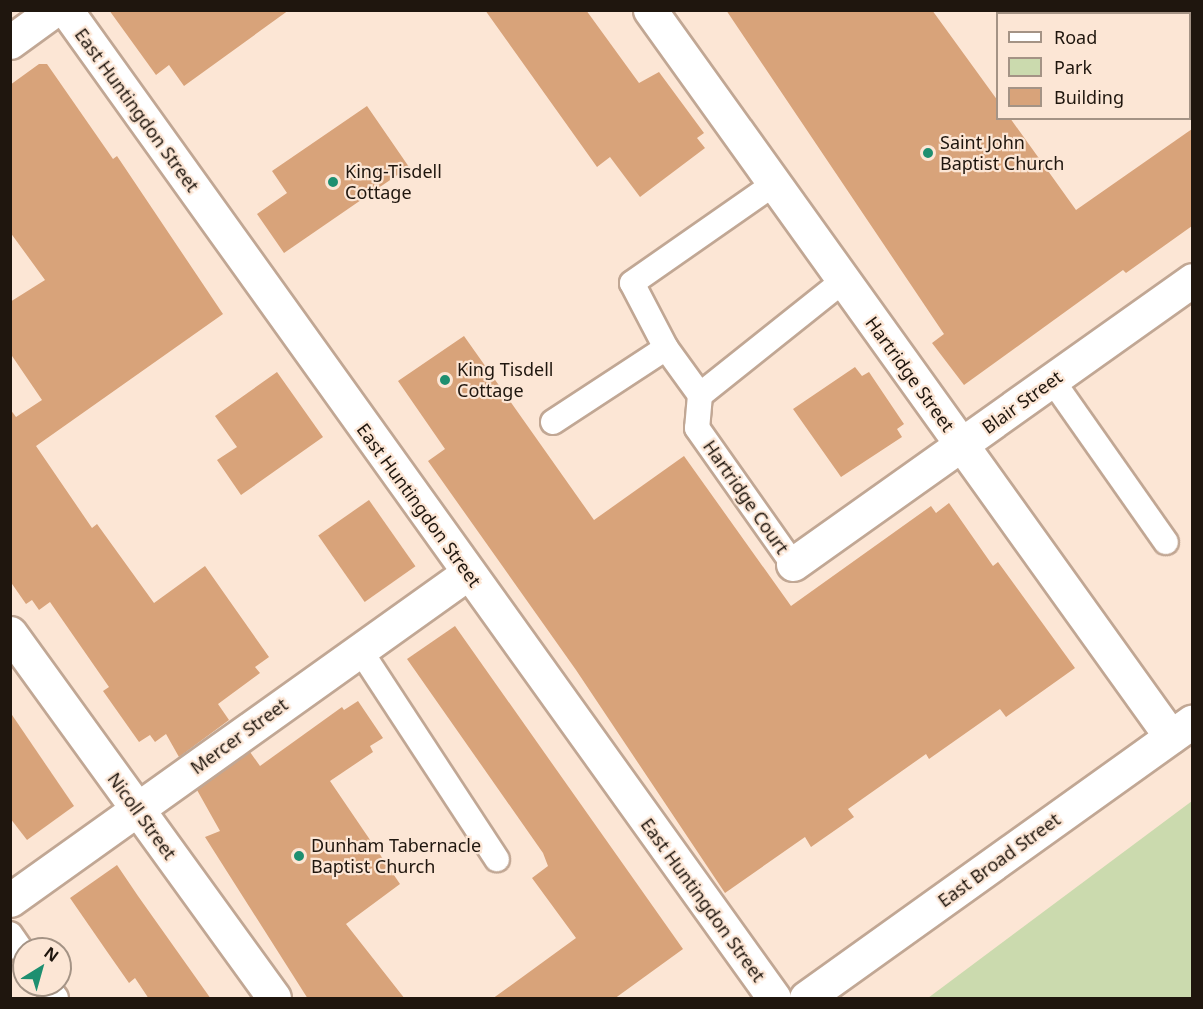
<!DOCTYPE html>
<style>
body{margin:0}
#map{position:relative;width:1203px;height:1009px;overflow:hidden;background:#fce6d5;font-family:"Noto Sans",sans-serif}
div>[style]{position:absolute}
.green>*{inset:0;background:#cbdaae}
.building>*{inset:0;background:#d8a37a;transform-origin:0 0}
.roads{filter:drop-shadow(2px 0 #c1a794) drop-shadow(-2px 0 #c1a794) drop-shadow(0 2px #c1a794) drop-shadow(0 -2px #c1a794)}
.lane>*{height:24px;margin:-12px;padding:0 12px;transform-origin:12px;border-radius:12px;background:#fff}
.street>*{height:33px;margin:-16.5px;padding:0 16.5px;transform-origin:16.5px;border-radius:16.5px;background:#fff}
.secondary>*{height:33px;margin:-16.5px;padding:0 16.5px;transform-origin:16.5px;border-radius:16.5px;background:#fff}
.dots>*{width:16px;height:16px;translate:-50% -50%;box-sizing:border-box;border:3px solid #fce6d5;border-radius:50%}
span{translate:-50% -50%;white-space:nowrap;text-align:center;line-height:1.15;-webkit-text-stroke:4.5px #fce6d5;paint-order:stroke}
.street-label{font-size:18px;color:#1f160e}
.poi-label{font-size:18px;color:#1f160e}
.left{translate:0 -50%;text-align:left}
.frame{position:absolute;inset:0;border:12px solid #1f160e;pointer-events:none}
.legend{position:absolute;left:996px;top:12px;width:195px;height:108px;box-sizing:border-box;background:#fce6d5;border:2px solid #a49385;margin:0;padding:8px 10px;list-style:none;font-size:18px;color:#1f160e}
.legend li{display:flex;align-items:center;gap:12px;height:30px}
.legend b{width:30px;border:2px solid #a49385}
.north{position:absolute;left:12px;top:937px;width:60px;height:60px;box-sizing:border-box;background:#fce6d5;border:2px solid #a49385;border-radius:50%;rotate:37deg;font-size:16px;font-weight:700;line-height:24px;text-align:center;color:#1f160e}
.north::after{content:'';display:block;margin:auto;width:21px;height:27px;background:#1e8f70;clip-path:polygon(50% 0,100% 100%,50% 72%,0 100%)}
</style>
<div id="map">
<div class="green">
<div style="clip-path:polygon(1192px 801px,1192px 998px,928px 998px)"></div>
</div>
<div class="building">
<div style="clip-path:polygon(109px 10px,289px 10px,184px 86px,169px 65px,156px 75px)"></div>
<div style="clip-path:polygon(485px 10px,586px 10px,639px 83px,659px 72px,704px 133px,697px 138px,705px 148px,640px 197px,610px 157px,597px 167px)"></div>
<div style="clip-path:polygon(726px 10px,932px 10px,998px 101px,998px 118px,1010px 118px,1076px 210px,1192px 129px,1192px 226px,1126px 273px,1123px 270px,964px 385px,932px 343px,944px 334px)"></div>
<div style="clip-path:polygon(39px 64px,47px 64px,113px 159px,117px 156px,223px 314px,36px 446px,92px 528px,97px 524px,154px 603px,205px 566px,269px 657px,255px 667px,260px 673px,218px 704px,229px 720px,179px 757px,166px 734px,155px 742px,150px 735px,139px 742px,103px 691px,109px 687px,50px 602px,39px 610px,32px 600px,26px 604px,10px 581px,10px 409px,16px 417px,42px 400px,10px 353px,10px 302px,45px 280px,10px 232px,10px 85px)"></div>
<div style="clip-path:polygon(367px 106px,409px 167px,284px 253px,257px 214px,287px 193px,272px 171px)"></div>
<div style="clip-path:polygon(464px 336px,594px 520px,684px 456px,791px 606px,931px 506px,936px 513px,949px 503px,993px 566px,998px 562px,1075px 668px,1006px 717px,1000px 709px,929px 759px,926px 754px,848px 809px,854px 817px,811px 847px,805px 837px,725px 893px,576px 670px,428px 461px,445px 449px,398px 381px)"></div>
<div style="clip-path:polygon(855px 367px,862px 376px,869px 372px,904px 424px,897px 429px,902px 437px,841px 477px,793px 409px)"></div>
<div style="clip-path:polygon(277px 372px,323px 437px,241px 495px,217px 460px,237px 447px,215px 416px)"></div>
<div style="left:369px;top:500px;width:81px;height:62px;rotate:55deg"></div>
<div style="clip-path:polygon(455px 626px,683px 949px,614px 999px,492px 999px,576px 938px,532px 878px,548px 866px,543px 853px,407px 659px)"></div>
<div style="clip-path:polygon(358px 701px,383px 738px,370px 746px,373px 752px,330px 781px,400px 884px,346px 924px,405px 999px,308px 999px,205px 837px,220px 831px,197px 790px,250px 752px,260px 766px,342px 707px,344px 710px)"></div>
<div style="clip-path:polygon(10px 712px,74px 806px,27px 840px,10px 818px)"></div>
<div style="clip-path:polygon(117px 865px,138px 896px,211px 999px,149px 999px,135px 978px,129px 983px,108px 953px,70px 898px)"></div>
</div>
<div class="roads">
<div class="lane">
<div style="left:666px;top:348px;width:73px;rotate:-117.6deg"></div>
<div style="left:632px;top:283px;width:173px;rotate:-34.9deg"></div>
<div style="left:1052px;top:380px;width:198px;rotate:54.9deg"></div>
<div style="left:700px;top:395px;width:33px;rotate:95deg"></div>
<div style="left:697px;top:428px;width:166px;rotate:54.8deg"></div>
<div style="left:700px;top:395px;width:183px;rotate:-38.6deg"></div>
<div style="left:553px;top:422px;width:135px;rotate:-33.2deg"></div>
<div style="left:666px;top:348px;width:58px;rotate:54.1deg"></div>
<div style="left:360px;top:650px;width:250px;rotate:56.8deg"></div>
<div style="left:10px;top:934px;width:24px;rotate:55deg"></div>
<div style="left:46px;top:985px;width:16px;rotate:52deg"></div>
</div>
<div class="street">
<div style="left:66px;top:10px;width:1215px;rotate:54.37deg"></div>
<div style="left:650px;top:10px;width:894px;rotate:54.37deg"></div>
<div style="left:793px;top:564px;width:490px;rotate:-35.4deg"></div>
<div style="left:10px;top:633px;width:450px;rotate:54.1deg"></div>
<div style="left:10px;top:900px;width:563px;rotate:-35.53deg"></div>
</div>
<div class="secondary">
<div style="left:10px;top:42px;width:54px;rotate:-36deg"></div>
<div style="left:806px;top:998px;width:475px;rotate:-35.6deg"></div>
</div>
</div>
<div class="dots">
<div style="left:928px;top:153px;background:#1e8f70"></div>
<div style="left:333px;top:182px;background:#1e8f70"></div>
<div style="left:445px;top:380px;background:#1e8f70"></div>
<div style="left:299px;top:856px;background:#1e8f70"></div>
</div>
<div class="street-label">
<span style="left:137px;top:110px;rotate:54deg">East Huntingdon Street</span>
<span style="left:910px;top:374px;rotate:54deg">Hartridge Street</span>
<span style="left:1022px;top:402px;rotate:-36deg">Blair Street</span>
<span style="left:746px;top:497px;rotate:55deg">Hartridge Court</span>
<span style="left:419px;top:505px;rotate:54deg">East Huntingdon Street</span>
<span style="left:239px;top:736px;rotate:-36deg">Mercer Street</span>
<span style="left:142px;top:816px;rotate:54deg">Nicoll Street</span>
<span style="left:999px;top:860px;rotate:-36deg">East Broad Street</span>
<span style="left:703px;top:900px;rotate:54deg">East Huntingdon Street</span>
</div>
<div class="poi-label">
<span class="left" style="left:940px;top:153px">Saint John<br>Baptist Church</span>
<span class="left" style="left:345px;top:182px">King-Tisdell<br>Cottage</span>
<span class="left" style="left:457px;top:380px">King Tisdell<br>Cottage</span>
<span class="left" style="left:311px;top:856px">Dunham Tabernacle<br>Baptist Church</span>
</div>
<div class="frame"></div>
<ul class="legend">
<li><b style="height:8px;background:#fff"></b>Road</li>
<li><b style="height:16px;background:#cbdaae"></b>Park</li>
<li><b style="height:16px;background:#d8a37a"></b>Building</li>
</ul>
<div class="north">N</div>
</div>
